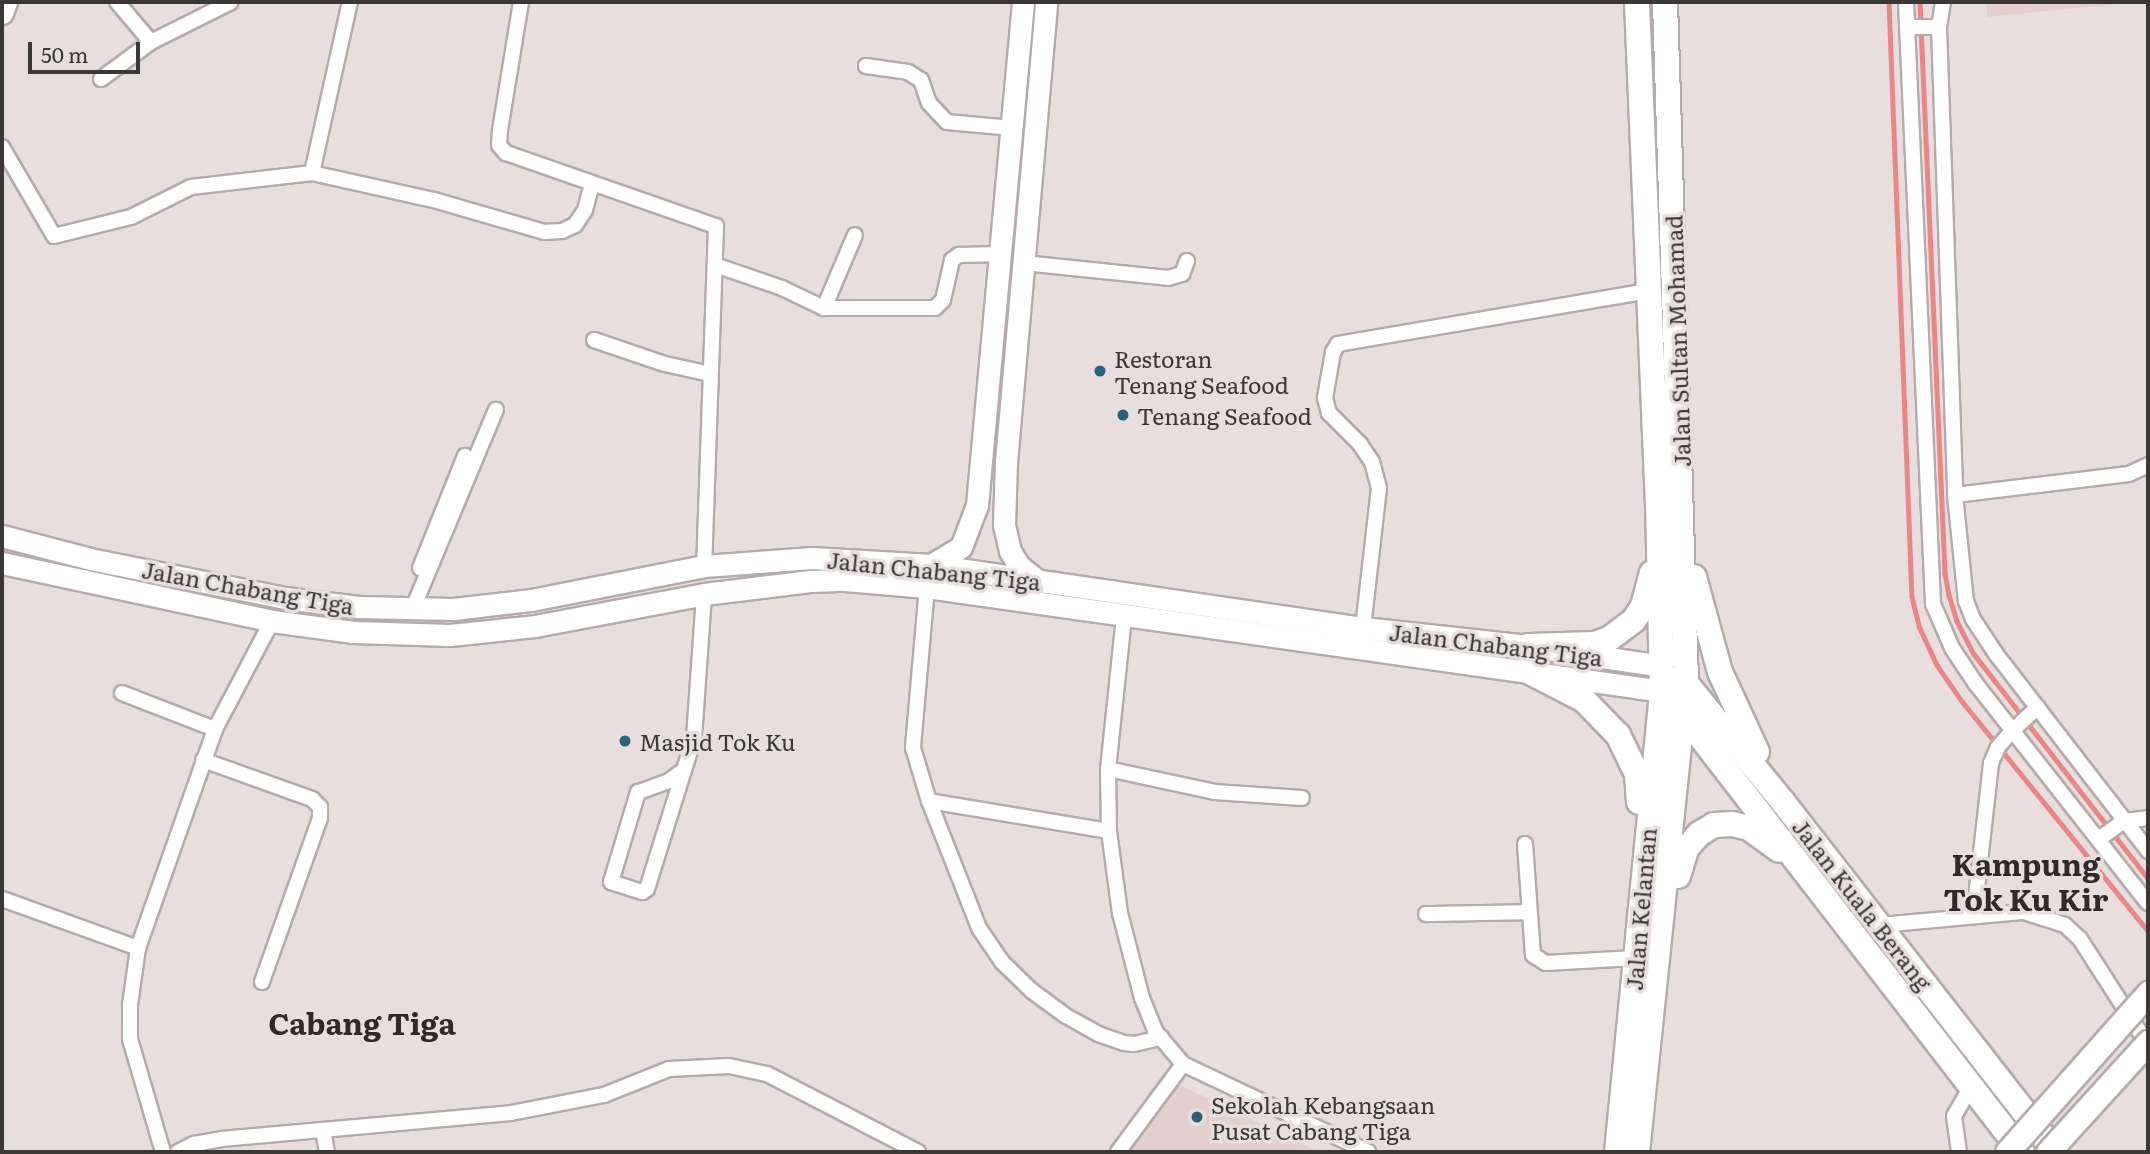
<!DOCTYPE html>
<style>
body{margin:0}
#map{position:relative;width:2150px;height:1154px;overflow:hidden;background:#e8dedd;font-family:Literata,serif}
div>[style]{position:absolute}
.built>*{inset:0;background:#e2cfce}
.stream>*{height:4.5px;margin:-2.25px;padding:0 2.25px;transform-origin:2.25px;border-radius:2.25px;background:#ea8686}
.roads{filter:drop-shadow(2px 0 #b5abaa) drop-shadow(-2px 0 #b5abaa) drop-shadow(0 2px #b5abaa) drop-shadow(0 -2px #b5abaa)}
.minor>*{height:14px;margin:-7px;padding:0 7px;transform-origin:7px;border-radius:7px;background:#fff}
.secondary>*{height:21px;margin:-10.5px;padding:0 10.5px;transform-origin:10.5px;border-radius:10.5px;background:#fff}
.trunk>*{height:24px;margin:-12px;padding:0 12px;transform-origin:12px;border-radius:12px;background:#fff}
.bridges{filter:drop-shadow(2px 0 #b5abaa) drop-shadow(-2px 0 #b5abaa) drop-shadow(0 2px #b5abaa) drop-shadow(0 -2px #b5abaa)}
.primary-bridge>*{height:23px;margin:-11.5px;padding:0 11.5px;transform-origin:11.5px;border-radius:11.5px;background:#fff}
.dots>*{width:19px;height:19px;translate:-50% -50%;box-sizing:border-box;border:4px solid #e8dedd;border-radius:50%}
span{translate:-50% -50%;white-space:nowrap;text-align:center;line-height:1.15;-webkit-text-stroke:7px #e8dedd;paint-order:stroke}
.street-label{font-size:23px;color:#3b3737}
.poi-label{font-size:23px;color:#3b3737}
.left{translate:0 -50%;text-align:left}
.district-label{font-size:30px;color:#312928;font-weight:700}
.frame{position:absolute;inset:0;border:4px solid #3b3737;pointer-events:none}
.scale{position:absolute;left:28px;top:42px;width:112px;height:32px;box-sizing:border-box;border:4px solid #3b3737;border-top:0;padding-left:9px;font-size:21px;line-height:24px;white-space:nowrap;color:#3b3737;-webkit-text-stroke:5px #e8dedd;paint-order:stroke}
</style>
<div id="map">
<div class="built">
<div style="clip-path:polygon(1987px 2px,2139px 2px,1987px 17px)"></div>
<div style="clip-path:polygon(1174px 1082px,1319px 1152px,1121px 1152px)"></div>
</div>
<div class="stream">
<div style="left:1889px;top:2px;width:595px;rotate:87.79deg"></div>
<div style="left:1912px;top:597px;width:30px;rotate:76deg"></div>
<div style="left:1919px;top:626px;width:43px;rotate:65.2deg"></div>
<div style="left:1937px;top:665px;width:42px;rotate:55.6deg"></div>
<div style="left:1961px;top:700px;width:297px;rotate:51deg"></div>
<div style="left:1920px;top:2px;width:572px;rotate:87.49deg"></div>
<div style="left:1945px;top:573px;width:22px;rotate:80deg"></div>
<div style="left:1949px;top:595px;width:27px;rotate:73deg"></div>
<div style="left:1957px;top:621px;width:37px;rotate:63deg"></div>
<div style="left:1974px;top:654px;width:284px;rotate:52.2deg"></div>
</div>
<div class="roads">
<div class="minor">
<div style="left:117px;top:2px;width:52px;rotate:49.6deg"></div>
<div style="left:521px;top:2px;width:130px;rotate:99.3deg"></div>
<div style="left:500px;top:130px;width:15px;rotate:94deg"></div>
<div style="left:499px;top:145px;width:11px;rotate:49deg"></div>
<div style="left:506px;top:153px;width:222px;rotate:19.2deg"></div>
<div style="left:716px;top:226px;width:340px;rotate:92deg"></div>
<div style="left:1906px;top:2px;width:603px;rotate:87.43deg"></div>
<div style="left:1933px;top:604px;width:48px;rotate:66.6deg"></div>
<div style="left:1952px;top:648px;width:43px;rotate:56.3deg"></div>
<div style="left:1976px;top:684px;width:278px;rotate:51.9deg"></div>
<div style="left:1943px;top:2px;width:25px;rotate:99deg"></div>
<div style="left:1939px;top:27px;width:468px;rotate:88deg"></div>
<div style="left:1955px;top:495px;width:107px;rotate:84.1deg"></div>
<div style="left:1966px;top:601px;width:19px;rotate:69deg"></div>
<div style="left:1973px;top:619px;width:42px;rotate:56.7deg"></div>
<div style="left:1996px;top:654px;width:249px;rotate:52.3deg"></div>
<div style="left:1907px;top:27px;width:32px"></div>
<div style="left:866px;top:66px;width:42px;rotate:8.1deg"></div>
<div style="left:908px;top:72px;width:15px;rotate:32deg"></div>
<div style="left:921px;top:80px;width:24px;rotate:71deg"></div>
<div style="left:929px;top:103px;width:26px;rotate:47deg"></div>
<div style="left:947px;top:122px;width:65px;rotate:5.3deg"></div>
<div style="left:101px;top:79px;width:62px;rotate:-36.5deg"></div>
<div style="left:151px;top:42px;width:89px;rotate:-26.6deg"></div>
<div style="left:2px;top:147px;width:103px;rotate:59.7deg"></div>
<div style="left:54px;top:236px;width:79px;rotate:-13.9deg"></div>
<div style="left:131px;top:217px;width:67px;rotate:-26.6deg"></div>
<div style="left:191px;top:187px;width:122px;rotate:-6.6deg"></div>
<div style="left:312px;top:173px;width:125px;rotate:12.5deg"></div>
<div style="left:434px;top:200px;width:115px;rotate:16.2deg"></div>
<div style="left:544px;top:232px;width:18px;rotate:-3deg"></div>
<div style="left:562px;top:231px;width:14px;rotate:-25deg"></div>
<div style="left:575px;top:225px;width:18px;rotate:-56deg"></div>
<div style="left:585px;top:210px;width:27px;rotate:-75deg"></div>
<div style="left:312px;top:173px;width:175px;rotate:-77.5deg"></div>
<div style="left:1024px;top:263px;width:145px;rotate:5.9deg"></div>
<div style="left:1168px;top:278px;width:15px;rotate:-16deg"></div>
<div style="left:1182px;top:274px;width:14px;rotate:-69deg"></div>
<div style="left:715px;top:265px;width:71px;rotate:18.9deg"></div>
<div style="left:782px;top:288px;width:47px;rotate:25.5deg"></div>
<div style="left:824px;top:308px;width:111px"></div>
<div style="left:935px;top:308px;width:11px;rotate:-45deg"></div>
<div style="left:943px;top:300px;width:41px;rotate:-77.3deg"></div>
<div style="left:952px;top:260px;width:9px;rotate:-36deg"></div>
<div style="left:959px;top:255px;width:41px;rotate:-1.4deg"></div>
<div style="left:824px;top:308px;width:79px;rotate:-67deg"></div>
<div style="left:594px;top:340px;width:75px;rotate:18.7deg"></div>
<div style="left:665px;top:364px;width:46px;rotate:12.5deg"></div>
<div style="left:1955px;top:495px;width:175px;rotate:-6.9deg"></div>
<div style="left:2129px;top:474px;width:21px;rotate:-25deg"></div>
<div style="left:420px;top:568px;width:121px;rotate:-68.1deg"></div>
<div style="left:927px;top:587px;width:162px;rotate:95deg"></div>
<div style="left:913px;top:748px;width:55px;rotate:73.2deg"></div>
<div style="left:929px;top:801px;width:136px;rotate:68.5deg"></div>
<div style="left:979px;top:928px;width:41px;rotate:55.9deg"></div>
<div style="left:1002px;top:962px;width:42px;rotate:44deg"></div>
<div style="left:1032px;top:991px;width:42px;rotate:36.3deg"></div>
<div style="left:1066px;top:1016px;width:37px;rotate:29deg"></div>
<div style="left:1098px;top:1034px;width:28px;rotate:19deg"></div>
<div style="left:1124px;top:1043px;width:10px;rotate:6deg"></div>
<div style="left:1134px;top:1044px;width:28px;rotate:-13deg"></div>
<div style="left:413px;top:608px;width:215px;rotate:-67.3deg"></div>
<div style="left:1124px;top:617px;width:153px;rotate:96deg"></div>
<div style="left:1108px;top:769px;width:62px;rotate:89.1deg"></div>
<div style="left:1109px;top:831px;width:83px;rotate:82.4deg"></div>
<div style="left:1120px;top:913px;width:88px;rotate:75.5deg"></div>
<div style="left:1142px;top:998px;width:35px;rotate:68deg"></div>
<div style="left:1155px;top:1031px;width:43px;rotate:49.7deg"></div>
<div style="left:1183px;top:1064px;width:205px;rotate:25.4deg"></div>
<div style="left:1363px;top:628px;width:141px;rotate:-83.5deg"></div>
<div style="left:1379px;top:488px;width:27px;rotate:-105deg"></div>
<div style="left:1372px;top:462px;width:22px;rotate:-124deg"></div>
<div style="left:1360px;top:444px;width:44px;rotate:-135deg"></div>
<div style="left:1329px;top:413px;width:16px;rotate:-105deg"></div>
<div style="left:1325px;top:398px;width:47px;rotate:-80.1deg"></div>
<div style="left:1333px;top:352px;width:9px;rotate:-58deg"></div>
<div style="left:1338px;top:344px;width:315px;rotate:-9.7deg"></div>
<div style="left:122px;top:693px;width:100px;rotate:21.2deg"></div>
<div style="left:203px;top:760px;width:116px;rotate:19.7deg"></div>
<div style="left:312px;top:799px;width:11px;rotate:45deg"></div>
<div style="left:320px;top:807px;width:11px;rotate:90deg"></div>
<div style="left:320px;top:818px;width:174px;rotate:109.5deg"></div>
<div style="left:1108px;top:769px;width:109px;rotate:12.1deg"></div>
<div style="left:1215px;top:792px;width:87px;rotate:3.9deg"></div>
<div style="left:684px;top:770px;width:19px;rotate:144deg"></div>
<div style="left:669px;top:781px;width:33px;rotate:160deg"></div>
<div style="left:638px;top:792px;width:94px;rotate:106.7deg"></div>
<div style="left:611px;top:882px;width:33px;rotate:18deg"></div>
<div style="left:642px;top:892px;width:6px;rotate:-31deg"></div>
<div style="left:647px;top:889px;width:158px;rotate:-72.7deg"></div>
<div style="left:694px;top:738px;width:144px;rotate:-86deg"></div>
<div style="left:929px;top:801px;width:182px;rotate:9.5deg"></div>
<div style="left:2099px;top:839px;width:31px;rotate:-36deg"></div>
<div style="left:2124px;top:821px;width:24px;rotate:-7deg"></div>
<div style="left:1525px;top:844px;width:111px;rotate:85.9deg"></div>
<div style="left:1533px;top:955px;width:15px;rotate:32deg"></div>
<div style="left:1546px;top:963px;width:89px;rotate:-3.2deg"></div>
<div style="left:2px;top:899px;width:145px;rotate:19.8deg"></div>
<div style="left:1426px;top:914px;width:102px;rotate:-1.1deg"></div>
<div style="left:1974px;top:915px;width:153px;rotate:-83.6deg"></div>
<div style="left:1991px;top:763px;width:17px;rotate:-66deg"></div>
<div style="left:1998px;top:747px;width:21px;rotate:-49deg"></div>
<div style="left:2012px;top:731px;width:35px;rotate:-43deg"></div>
<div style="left:1880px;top:925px;width:145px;rotate:-5.2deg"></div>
<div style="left:2024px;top:912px;width:43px;rotate:17.6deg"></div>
<div style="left:2065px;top:925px;width:21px;rotate:43deg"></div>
<div style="left:2080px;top:939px;width:126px;rotate:57.3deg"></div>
<div style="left:323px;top:1130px;width:22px;rotate:80deg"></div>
<div style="left:163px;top:1152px;width:118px;rotate:-106.3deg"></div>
<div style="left:130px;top:1039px;width:34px;rotate:-90deg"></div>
<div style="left:130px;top:1005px;width:58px;rotate:-82deg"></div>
<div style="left:138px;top:948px;width:232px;rotate:-70.6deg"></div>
<div style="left:215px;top:729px;width:122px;rotate:-62.2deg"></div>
<div style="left:178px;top:1152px;width:18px;rotate:-27deg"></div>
<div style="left:194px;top:1144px;width:27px;rotate:-10deg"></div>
<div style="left:221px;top:1139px;width:291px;rotate:-5.1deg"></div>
<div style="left:511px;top:1113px;width:95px;rotate:-11deg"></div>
<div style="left:604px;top:1095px;width:70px;rotate:-21.8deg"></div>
<div style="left:669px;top:1069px;width:60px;rotate:-2.9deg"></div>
<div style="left:729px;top:1066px;width:39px;rotate:12deg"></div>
<div style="left:767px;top:1074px;width:170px;rotate:27.3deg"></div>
<div style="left:1118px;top:1152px;width:109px;rotate:-53.5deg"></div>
<div style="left:1959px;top:1152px;width:36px;rotate:-98deg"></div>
<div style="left:1954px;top:1116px;width:34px;rotate:-60deg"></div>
</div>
<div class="secondary">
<div style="left:2px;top:13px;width:12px;rotate:-70deg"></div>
<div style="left:2px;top:536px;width:91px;rotate:14.6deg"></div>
<div style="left:90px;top:559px;width:199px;rotate:11.3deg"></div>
<div style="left:285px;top:598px;width:74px;rotate:7deg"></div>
<div style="left:358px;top:607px;width:95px;rotate:1.2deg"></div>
<div style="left:453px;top:609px;width:79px;rotate:-6.6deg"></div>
<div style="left:531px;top:600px;width:176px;rotate:-11.1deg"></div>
<div style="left:704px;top:566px;width:108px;rotate:-4.2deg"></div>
<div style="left:812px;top:558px;width:119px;rotate:3.4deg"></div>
<div style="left:931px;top:565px;width:437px;rotate:8.3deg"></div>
<div style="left:1363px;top:628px;width:166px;rotate:6.2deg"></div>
<div style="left:1528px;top:646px;width:135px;rotate:8.5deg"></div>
<div style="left:2px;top:563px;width:276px;rotate:12.1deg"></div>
<div style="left:272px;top:621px;width:82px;rotate:7.7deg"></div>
<div style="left:353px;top:632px;width:97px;rotate:1.8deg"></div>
<div style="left:450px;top:635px;width:85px;rotate:-6deg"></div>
<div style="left:535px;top:626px;width:172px;rotate:-10.7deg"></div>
<div style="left:704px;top:594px;width:107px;rotate:-7deg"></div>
<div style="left:810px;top:581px;width:35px;rotate:-2deg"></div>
<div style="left:845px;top:580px;width:82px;rotate:4.9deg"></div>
<div style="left:927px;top:587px;width:742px;rotate:8.05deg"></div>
<div style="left:931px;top:565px;width:35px;rotate:-31deg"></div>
<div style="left:961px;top:547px;width:45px;rotate:-69.1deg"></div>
<div style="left:977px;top:505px;width:505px;rotate:-84.77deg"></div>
<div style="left:1037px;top:580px;width:23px;rotate:-142deg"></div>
<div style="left:1019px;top:566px;width:17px;rotate:-121deg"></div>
<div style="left:1010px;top:551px;width:27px;rotate:-103deg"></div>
<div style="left:1004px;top:525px;width:63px;rotate:-88.2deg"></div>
<div style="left:1006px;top:462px;width:462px;rotate:-85deg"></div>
</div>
<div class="trunk">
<div style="left:1694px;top:577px;width:98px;rotate:74.7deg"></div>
<div style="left:1720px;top:672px;width:88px;rotate:65.2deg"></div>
<div style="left:1528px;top:646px;width:67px;rotate:-1.7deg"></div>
<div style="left:1595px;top:644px;width:15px;rotate:-20deg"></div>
<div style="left:1609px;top:639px;width:31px;rotate:-37deg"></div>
<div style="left:1634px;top:620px;width:17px;rotate:-57deg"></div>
<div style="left:1643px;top:606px;width:34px;rotate:-75deg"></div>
<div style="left:1526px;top:670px;width:65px;rotate:27.3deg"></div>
<div style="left:1584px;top:700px;width:49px;rotate:45.8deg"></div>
<div style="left:1618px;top:735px;width:43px;rotate:64deg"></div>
<div style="left:1637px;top:774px;width:28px;rotate:86deg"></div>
<div style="left:1681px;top:677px;width:161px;rotate:50.8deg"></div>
<div style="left:1783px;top:802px;width:443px;rotate:52.1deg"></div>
<div style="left:1679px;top:709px;width:560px;rotate:52.25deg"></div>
<div style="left:1678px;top:876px;width:28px;rotate:-73deg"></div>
<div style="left:1686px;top:849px;width:20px;rotate:-49deg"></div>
<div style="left:1699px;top:834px;width:17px;rotate:-31deg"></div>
<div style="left:1714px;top:825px;width:18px;rotate:-3deg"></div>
<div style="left:1732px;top:824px;width:17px;rotate:13deg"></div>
<div style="left:1749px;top:828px;width:37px;rotate:36deg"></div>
<div style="left:1617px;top:1152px;width:463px;rotate:-84.4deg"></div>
<div style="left:1662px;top:691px;width:185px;rotate:-91.2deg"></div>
<div style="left:1658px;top:506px;width:504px;rotate:-92.39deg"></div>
<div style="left:1637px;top:1152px;width:474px;rotate:-84.1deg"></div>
<div style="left:1686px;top:681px;width:679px;rotate:-91.77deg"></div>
</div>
</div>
<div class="bridges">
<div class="primary-bridge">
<div style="left:2007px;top:1152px;width:213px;rotate:-48.4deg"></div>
<div style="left:2048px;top:1152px;width:149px;rotate:-47.7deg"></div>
</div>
</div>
<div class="dots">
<div style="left:1100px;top:371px;background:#29627c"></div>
<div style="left:1123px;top:415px;background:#29627c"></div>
<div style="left:625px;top:741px;background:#29627c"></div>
<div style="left:1197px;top:1117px;background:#29627c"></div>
</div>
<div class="street-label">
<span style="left:1677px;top:341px;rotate:-92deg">Jalan Sultan Mohamad</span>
<span style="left:934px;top:570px;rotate:6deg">Jalan Chabang Tiga</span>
<span style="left:248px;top:587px;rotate:10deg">Jalan Chabang Tiga</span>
<span style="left:1496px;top:644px;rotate:7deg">Jalan Chabang Tiga</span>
<span style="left:1863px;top:904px;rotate:52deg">Jalan Kuala Berang</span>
<span style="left:1640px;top:909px;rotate:-85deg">Jalan Kelantan</span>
</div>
<div class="poi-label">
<span class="left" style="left:1114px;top:371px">Restoran<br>Tenang Seafood</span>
<span class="left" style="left:1137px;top:415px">Tenang Seafood</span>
<span class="left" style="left:639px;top:741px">Masjid Tok Ku</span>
<span class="left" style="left:1211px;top:1117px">Sekolah Kebangsaan<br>Pusat Cabang Tiga</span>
</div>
<div class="district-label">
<span style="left:2026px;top:880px">Kampung<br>Tok Ku Kir</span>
<span style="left:362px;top:1022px">Cabang Tiga</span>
</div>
<div class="frame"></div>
<div class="scale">50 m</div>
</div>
